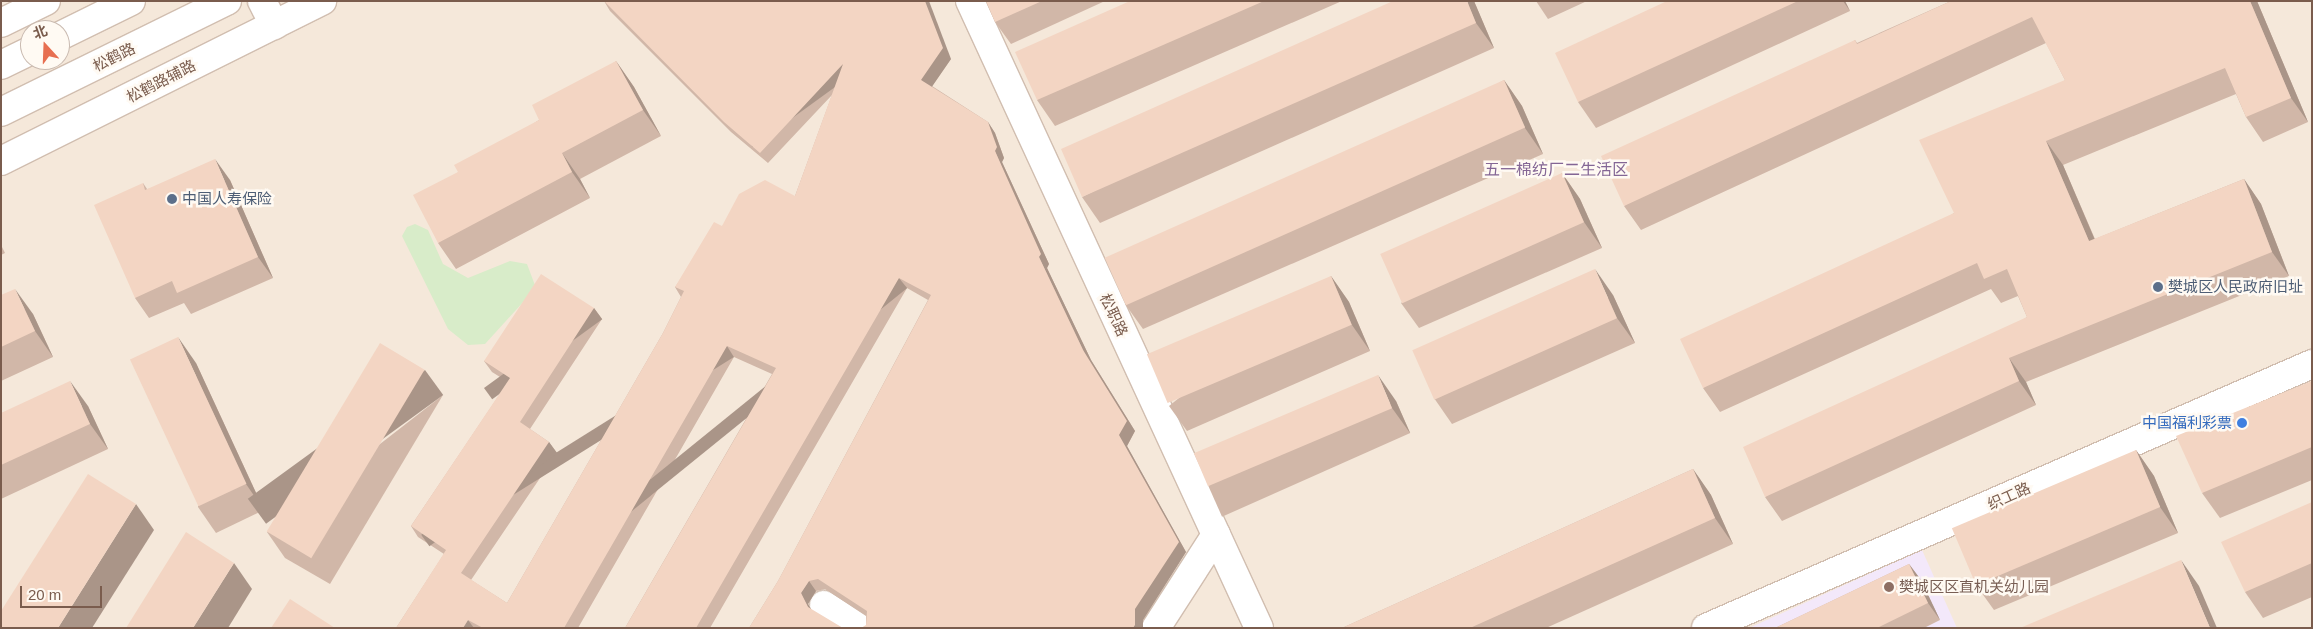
<!DOCTYPE html>
<meta charset="utf-8">
<style>
body{margin:0}
#map{position:relative;width:2313px;height:629px;overflow:hidden;background:#fdf6ec;font-family:Helvetica,"Noto Sans SC",sans-serif}
div>[style]{position:absolute}
.residential>*{inset:0;background:#f5e8da}
.education>*{inset:0;background:#f3e8fa}
.green>*{inset:0;background:#d8ecc9}
.roads{filter:drop-shadow(1px 0 #d1beb0) drop-shadow(-1px 0 #d1beb0) drop-shadow(0 1px #d1beb0) drop-shadow(0 -1px #d1beb0)}
.minor>*{height:28px;margin:-14px;padding:0 14px;transform-origin:14px;border-radius:14px;background:#fff}
.tertiary>*{height:28px;margin:-14px;padding:0 14px;transform-origin:14px;border-radius:14px;background:#fff}
.secondary>*{height:28px;margin:-14px;padding:0 14px;transform-origin:14px;border-radius:14px;background:#fff}
.wall>*{inset:0;background:#d1b7a8;transform-origin:0 0}
.shaded-wall>*{inset:0;background:#aa9588;transform-origin:0 0}
.building>*{inset:0;background:#f3d5c3;transform-origin:0 0}
.dots>*{width:14px;height:14px;translate:-50% -50%;box-sizing:border-box;border:2px solid #fffaf3;border-radius:50%}
span{translate:-50% -50%;white-space:nowrap;text-align:center;line-height:1.15;-webkit-text-stroke:5px #fffaf3;paint-order:stroke}
.street-label{font-size:15px;color:#7a5c4d}
.service-label{font-size:15px;color:#4e5e75}
.left{translate:0 -50%;text-align:left}
.shop-label{font-size:15px;color:#366cbe}
.right{translate:-100% -50%;text-align:right}
.education-label{font-size:15px;color:#785e54}
.neighbourhood-label{font-size:16px;color:#846695}
.frame{position:absolute;inset:0;border:2px solid #7a5c4d;pointer-events:none}
.north{position:absolute;left:20px;top:20px;width:50px;height:50px;box-sizing:border-box;background:#fffaf3;border:1px solid #cabbb1;border-radius:50%;rotate:340deg;font-size:14px;font-weight:700;line-height:20px;text-align:center;color:#7a5c4d}
.north::after{content:'';display:block;margin:auto;width:18px;height:22px;background:#e76f51;clip-path:polygon(50% 0,100% 100%,50% 72%,0 100%)}
.scale{position:absolute;left:20px;top:586px;width:82px;height:22px;box-sizing:border-box;border:2px solid #7a5c4d;border-top:0;padding-left:6px;font-size:15px;line-height:18px;white-space:nowrap;color:#7a5c4d;-webkit-text-stroke:4px #fffaf3;paint-order:stroke}
</style>
<div id="map">
<div class="residential">
<div style="clip-path:polygon(evenodd,1px 1px,2312px 1px,2312px 628px,1px 628px,1px 1px,30px 30px,60px 30px,60px 60px,30px 60px,30px 30px)"></div>
</div>
<div class="education">
<div style="clip-path:polygon(1922px 550px,1957px 628px,1749px 628px)"></div>
</div>
<div class="green">
<div style="clip-path:polygon(415px 224px,428px 230px,443px 264px,468px 278px,510px 261px,527px 264px,536px 288px,485px 344px,468px 345px,448px 329px,402px 236px,407px 227px)"></div>
</div>
<div class="roads">
<div class="minor">
<div style="left:970px;top:1px;width:690px;rotate:65.25deg"></div>
<div style="left:824px;top:605px;width:43px;rotate:32.6deg"></div>
<div style="left:1156px;top:628px;width:111px;rotate:-57.2deg"></div>
<div style="left:1706px;top:628px;width:661px;rotate:-23.54deg"></div>
</div>
<div class="tertiary">
<div style="left:262px;top:1px;width:27px;rotate:63deg"></div>
<div style="left:1px;top:23px;width:50px;rotate:-26.1deg"></div>
<div style="left:1px;top:161px;width:359px;rotate:-26.5deg"></div>
</div>
<div class="secondary">
<div style="left:60px;top:36px;width:79px;rotate:-26.2deg"></div>
<div style="left:1px;top:65px;width:32px;rotate:-26deg"></div>
<div style="left:1px;top:112px;width:252px;rotate:-26.2deg"></div>
</div>
</div>
<div class="wall">
<div style="clip-path:polygon(604px 1px,951px 59px,932px 86px,988px 122px,995px 133px,1004px 158px,1002px 162px,1049px 264px,1047px 268px,1091px 360px,1135px 431px,1127px 446px,1186px 552px,1143px 620px,866px 625px,866px 616px,825px 589px,816px 591px,808px 604px,811px 609px,749px 628px,778px 581px,928px 300px,907px 288px,710px 628px,625px 628px,772px 374px,734px 357px,578px 628px,396px 628px,444px 554px,418px 537px,411px 526px,508px 382px,492px 372px,484px 361px,594px 308px,602px 319px,530px 429px,549px 442px,557px 453px,471px 580px,507px 603px,663px 333px,681px 297px,675px 287px,722px 226px,795px 196px,832px 95px,768px 163px,731px 132px,610px 11px)"></div>
<div style="clip-path:polygon(986px 1px,1105px 1px,1011px 44px,995px 22px)"></div>
<div style="clip-path:polygon(1130px 1px,1342px 1px,1055px 126px,1037px 100px)"></div>
<div style="clip-path:polygon(1474px 1px,1494px 48px,1100px 223px,1082px 197px)"></div>
<div style="clip-path:polygon(1536px 1px,1587px 1px,1548px 19px)"></div>
<div style="clip-path:polygon(1667px 1px,1845px 1px,1850px 11px,1596px 128px,1578px 102px)"></div>
<div style="clip-path:polygon(1951px 1px,2257px 1px,2308px 122px,2263px 142px,2246px 117px,2236px 94px,2063px 165px,2095px 239px,2244px 179px,2261px 204px,2289px 276px,2026px 382px,2036px 405px,1782px 521px,1765px 497px,2027px 317px,2018px 296px,2001px 303px,1991px 289px,1720px 412px,1703px 388px,1954px 213px,2065px 80px,2046px 43px,1641px 230px,1624px 206px,1855px 40px,1857px 43px)"></div>
<div style="clip-path:polygon(616px 61px,634px 87px,661px 136px,580px 179px,590px 198px,456px 269px,438px 243px,458px 172px,539px 120px)"></div>
<div style="clip-path:polygon(1504px 80px,1522px 106px,1543px 154px,1143px 329px,1125px 304px)"></div>
<div style="clip-path:polygon(1562px 173px,1580px 199px,1602px 248px,1419px 328px,1401px 303px)"></div>
<div style="clip-path:polygon(230px 180px,273px 278px,191px 314px,184px 303px,149px 318px,135px 298px,143px 183px,147px 189px)"></div>
<div style="clip-path:polygon(1px 245px,5px 253px,1px 255px)"></div>
<div style="clip-path:polygon(1331px 276px,1349px 302px,1370px 351px,1187px 431px,1169px 406px)"></div>
<div style="clip-path:polygon(1px 295px,33px 314px,53px 357px,1px 381px)"></div>
<div style="clip-path:polygon(1613px 295px,1635px 343px,1452px 424px,1434px 398px)"></div>
<div style="clip-path:polygon(196px 363px,264px 510px,216px 533px,198px 507px)"></div>
<div style="clip-path:polygon(2312px 381px,2312px 480px,2220px 518px,2202px 493px)"></div>
<div style="clip-path:polygon(443px 395px,330px 584px,285px 558px,267px 532px)"></div>
<div style="left:1396px;top:401px;width:35px;height:206px;rotate:66deg"></div>
<div style="clip-path:polygon(88px 406px,108px 449px,1px 499px,1px 413px)"></div>
<div style="clip-path:polygon(2136px 450px,2154px 476px,2178px 533px,1994px 610px,1976px 585px)"></div>
<div style="clip-path:polygon(1693px 469px,1711px 495px,1733px 544px,1546px 628px,1342px 628px)"></div>
<div style="clip-path:polygon(2312px 502px,2312px 597px,2263px 618px,2245px 592px)"></div>
<div style="clip-path:polygon(1909px 564px,1921px 580px,1940px 620px,1924px 628px,1775px 628px)"></div>
</div>
<div class="shaded-wall">
<div style="clip-path:polygon(925px 1px,929px 1px,951px 59px,929px 91px,921px 80px)"></div>
<div style="clip-path:polygon(1467px 1px,1474px 1px,1494px 48px,1476px 23px)"></div>
<div style="clip-path:polygon(1843px 1px,1845px 1px,1850px 11px)"></div>
<div style="clip-path:polygon(2250px 1px,2257px 1px,2308px 122px,2291px 98px)"></div>
<div style="clip-path:polygon(616px 61px,634px 87px,661px 136px,643px 110px)"></div>
<div style="left:843px;top:64px;width:14px;height:122px;rotate:54deg"></div>
<div style="clip-path:polygon(1504px 80px,1522px 106px,1543px 154px,1525px 128px)"></div>
<div style="clip-path:polygon(988px 122px,995px 133px,1004px 158px,1002px 162px,1049px 264px,1047px 268px,1091px 360px,1135px 431px,1127px 446px,1186px 552px,1143px 620px,1143px 628px,1133px 628px,1119px 435px,1083px 350px,1039px 257px,995px 151px)"></div>
<div style="clip-path:polygon(2046px 141px,2063px 165px,2106px 266px,2089px 241px)"></div>
<div style="clip-path:polygon(562px 153px,580px 179px,590px 198px,572px 172px)"></div>
<div style="clip-path:polygon(215px 159px,230px 180px,273px 278px,258px 257px)"></div>
<div style="clip-path:polygon(1562px 173px,1580px 199px,1602px 248px,1584px 222px)"></div>
<div style="clip-path:polygon(2244px 179px,2261px 204px,2289px 276px,2272px 252px)"></div>
<div style="clip-path:polygon(1595px 269px,1613px 295px,1635px 343px,1617px 318px)"></div>
<div style="clip-path:polygon(1331px 276px,1349px 302px,1370px 351px,1352px 325px)"></div>
<div style="left:899px;top:278px;width:13px;height:405px;rotate:51deg"></div>
<div style="clip-path:polygon(15px 289px,33px 314px,53px 357px,35px 331px)"></div>
<div style="left:594px;top:308px;width:14px;height:136px;rotate:54deg"></div>
<div style="clip-path:polygon(178px 337px,196px 363px,264px 510px,246px 484px)"></div>
<div style="left:727px;top:346px;width:13px;height:326px;rotate:58deg"></div>
<div style="clip-path:polygon(2009px 358px,2026px 382px,2036px 405px,2019px 381px)"></div>
<div style="left:425px;top:370px;width:31px;height:219px;rotate:54deg"></div>
<div style="clip-path:polygon(1378px 375px,1396px 401px,1410px 433px,1392px 408px)"></div>
<div style="clip-path:polygon(70px 381px,88px 406px,108px 449px,90px 424px)"></div>
<div style="left:549px;top:442px;width:14px;height:158px;rotate:54deg"></div>
<div style="clip-path:polygon(2136px 450px,2154px 476px,2178px 533px,2160px 507px)"></div>
<div style="clip-path:polygon(1693px 469px,1711px 495px,1733px 544px,1715px 518px)"></div>
<div style="clip-path:polygon(136px 504px,154px 530px,92px 628px,58px 628px)"></div>
<div style="clip-path:polygon(2181px 560px,2199px 586px,2217px 628px,2210px 628px)"></div>
<div style="clip-path:polygon(234px 563px,252px 589px,228px 628px,193px 628px)"></div>
<div style="clip-path:polygon(1909px 564px,1921px 580px,1940px 620px,1928px 603px)"></div>
<div style="clip-path:polygon(809px 581px,816px 591px,808px 604px,816px 618px,808px 607px,801px 593px)"></div>
<div style="clip-path:polygon(468px 620px,474px 628px,463px 628px)"></div>
</div>
<div class="building">
<div style="clip-path:polygon(604px 1px,925px 1px,943px 48px,921px 80px,988px 122px,997px 147px,995px 151px,1041px 254px,1039px 257px,1083px 350px,1127px 421px,1119px 435px,1179px 542px,1135px 609px,1135px 625px,1133px 628px,861px 628px,866px 625px,867px 611px,818px 579px,809px 581px,801px 593px,808px 607px,843px 628px,749px 628px,778px 581px,931px 295px,899px 278px,696px 628px,625px 628px,776px 368px,727px 346px,564px 628px,483px 628px,468px 620px,463px 628px,396px 628px,446px 550px,411px 526px,510px 378px,484px 361px,541px 274px,594px 308px,520px 422px,549px 442px,461px 573px,507px 603px,663px 333px,684px 291px,675px 287px,714px 222px,722px 226px,739px 194px,765px 180px,795px 196px,843px 64px,760px 153px,724px 122px)"></div>
<div style="clip-path:polygon(986px 1px,1042px 1px,995px 22px)"></div>
<div style="clip-path:polygon(1130px 1px,1264px 1px,1037px 100px,1015px 52px)"></div>
<div style="clip-path:polygon(1393px 1px,1467px 1px,1476px 23px,1082px 197px,1061px 149px)"></div>
<div style="clip-path:polygon(1667px 1px,1798px 1px,1578px 102px,1555px 53px)"></div>
<div style="clip-path:polygon(1951px 1px,2250px 1px,2291px 98px,2246px 117px,2225px 68px,2046px 141px,2089px 241px,2244px 179px,2272px 252px,2009px 358px,2019px 381px,1765px 497px,1743px 447px,2027px 317px,2007px 269px,1984px 279px,1977px 263px,1703px 388px,1680px 339px,1954px 213px,1919px 140px,2065px 80px,2032px 17px,1624px 206px,1601px 156px,1855px 40px,1857px 44px)"></div>
<div style="clip-path:polygon(616px 61px,643px 110px,562px 153px,572px 172px,438px 243px,413px 195px,458px 172px,454px 165px,539px 120px,532px 105px)"></div>
<div style="left:1504px;top:80px;width:52px;height:437px;rotate:66deg"></div>
<div style="clip-path:polygon(215px 159px,258px 257px,177px 293px,172px 281px,135px 298px,94px 205px,143px 183px,145px 190px)"></div>
<div style="left:1562px;top:173px;width:54px;height:199px;rotate:66deg"></div>
<div style="left:1595px;top:269px;width:54px;height:200px;rotate:66deg"></div>
<div style="left:1331px;top:276px;width:53px;height:200px;rotate:67deg"></div>
<div style="clip-path:polygon(15px 289px,35px 331px,1px 347px,1px 295px)"></div>
<div style="left:178px;top:337px;width:162px;height:53px;rotate:65deg"></div>
<div style="left:380px;top:343px;width:52px;height:220px;rotate:31deg"></div>
<div style="left:1378px;top:375px;width:36px;height:200px;rotate:67deg"></div>
<div style="clip-path:polygon(70px 381px,90px 424px,1px 465px,1px 413px)"></div>
<div style="clip-path:polygon(2312px 381px,2312px 447px,2202px 493px,2176px 436px)"></div>
<div style="left:2136px;top:450px;width:62px;height:200px;rotate:67deg"></div>
<div style="clip-path:polygon(1693px 469px,1715px 518px,1470px 628px,1342px 628px)"></div>
<div style="clip-path:polygon(88px 474px,136px 504px,58px 628px,1px 628px,1px 611px)"></div>
<div style="clip-path:polygon(2312px 502px,2312px 563px,2245px 592px,2221px 542px)"></div>
<div style="clip-path:polygon(186px 532px,234px 563px,193px 628px,126px 628px)"></div>
<div style="clip-path:polygon(2181px 560px,2210px 628px,2020px 628px)"></div>
<div style="clip-path:polygon(1909px 564px,1928px 603px,1877px 628px,1775px 628px)"></div>
<div style="clip-path:polygon(290px 599px,335px 628px,271px 628px)"></div>
</div>
<div class="dots">
<div style="left:172px;top:199px;background:#5c6f8a"></div>
<div style="left:2158px;top:287px;background:#5c6f8a"></div>
<div style="left:2242px;top:423px;background:#3f7fe0"></div>
<div style="left:1889px;top:587px;background:#8d6e63"></div>
</div>
<div class="street-label">
<span style="left:114px;top:57px;rotate:-26deg">松鹤路</span>
<span style="left:161px;top:81px;rotate:-27deg">松鹤路辅路</span>
<span style="left:1114px;top:315px;rotate:65deg">松职路</span>
<span style="left:2009px;top:496px;rotate:-24deg">织工路</span>
</div>
<div class="service-label">
<span class="left" style="left:182px;top:199px">中国人寿保险</span>
<span class="left" style="left:2168px;top:287px">樊城区人民政府旧址</span>
</div>
<div class="shop-label">
<span class="right" style="left:2232px;top:423px">中国福利彩票</span>
</div>
<div class="education-label">
<span class="left" style="left:1899px;top:587px">樊城区区直机关幼儿园</span>
</div>
<div class="neighbourhood-label">
<span style="left:1556px;top:170px">五一棉纺厂二生活区</span>
</div>
<div class="frame"></div>
<div class="north">北</div>
<div class="scale">20 m</div>
</div>
